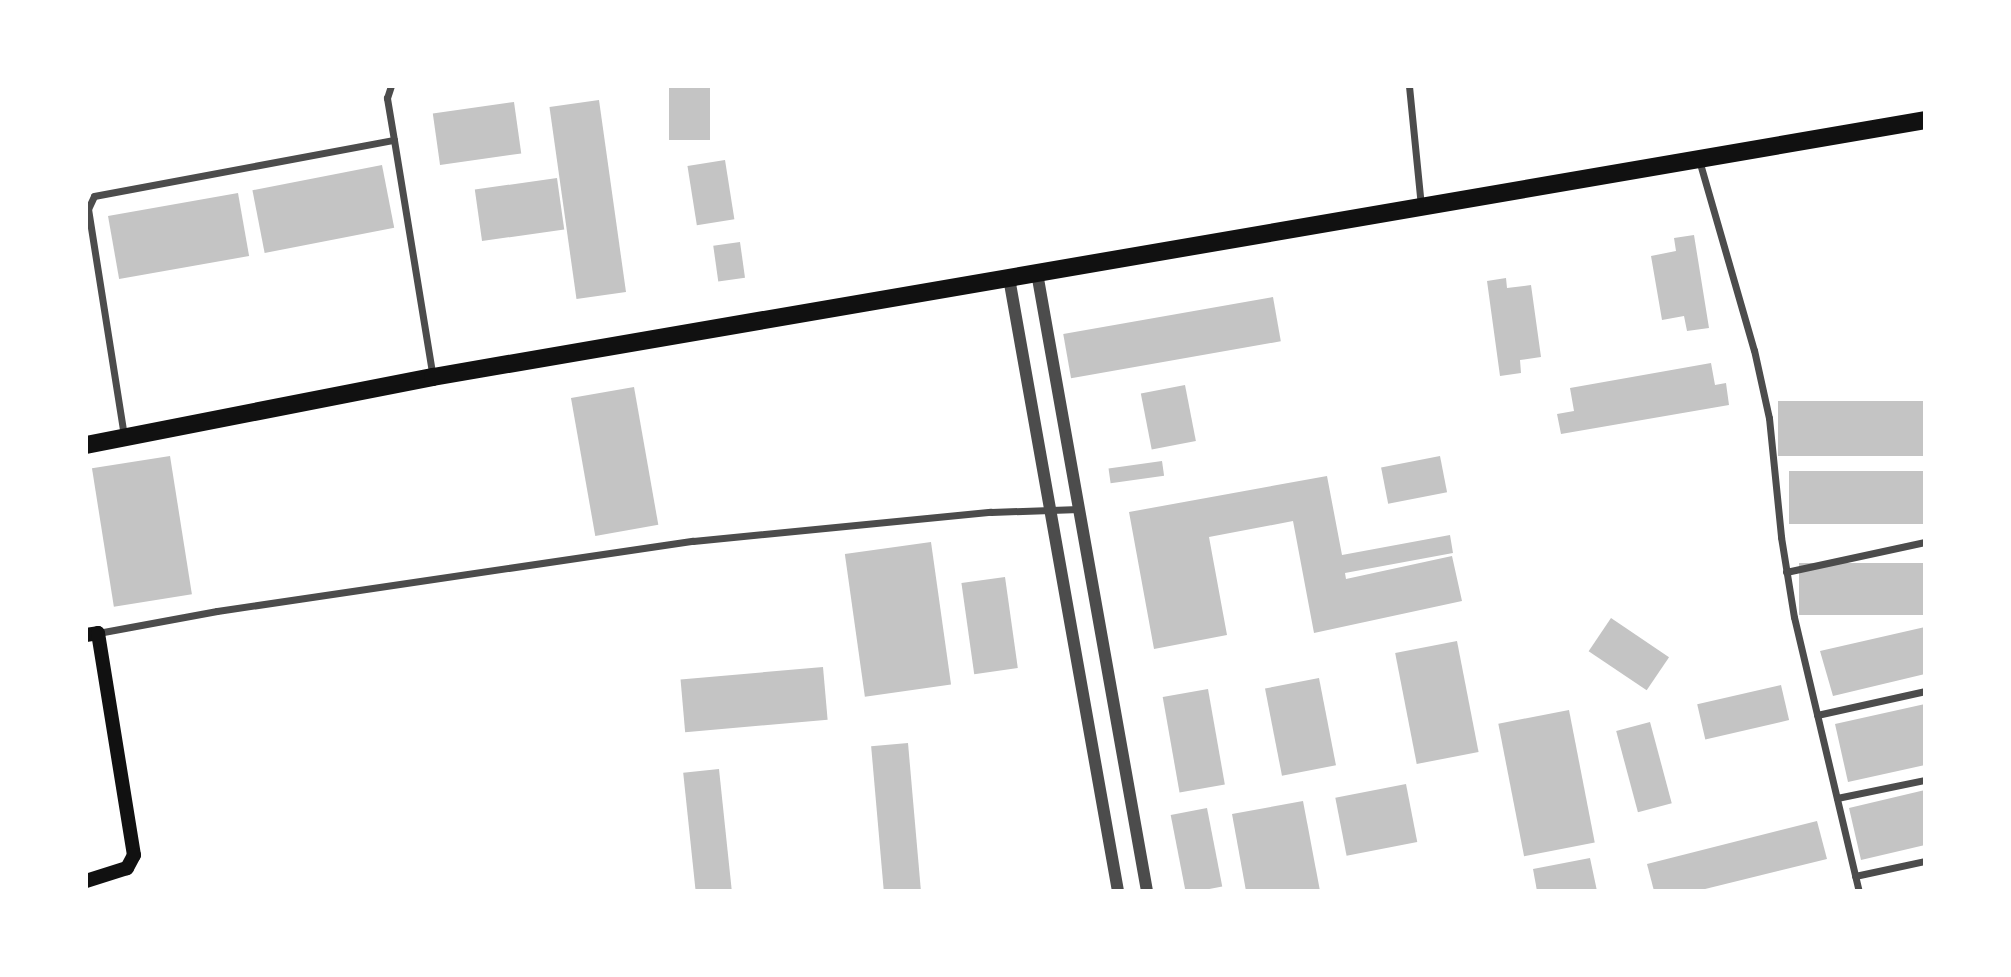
<!DOCTYPE html>
<style>
body{margin:0}
#map{position:relative;width:2011px;height:977px;overflow:hidden;background:#fff;font-family:Merriweather,serif}
div>[style]{position:absolute}
.building>*{inset:0;background:#c4c4c4;transform-origin:0 0}
.minor>*{height:7px;margin:-3.5px;padding:0 3.5px;transform-origin:3.5px;border-radius:3.5px;background:#4c4c4c}
.tertiary>*{height:12px;margin:-6px;padding:0 6px;transform-origin:6px;border-radius:6px;background:#4c4c4c}
.secondary>*{height:14px;margin:-7px;padding:0 7px;transform-origin:7px;border-radius:7px;background:#111}
.primary>*{height:18px;margin:-9px;padding:0 9px;transform-origin:9px;border-radius:9px;background:#111}
span{translate:-50% -50%;white-space:nowrap;text-align:center;line-height:1.15;-webkit-text-stroke:7px #fff;paint-order:stroke}
.frame{position:absolute;inset:0;border:88px solid #fff;pointer-events:none}
</style>
<div id="map">
<div class="building">
<div style="left:669px;top:86px;width:41px;height:54px"></div>
<div style="left:599px;top:100px;width:194px;height:50px;rotate:82deg"></div>
<div style="left:514px;top:102px;width:52px;height:82px;rotate:82deg"></div>
<div style="left:725px;top:160px;width:60px;height:38px;rotate:81deg"></div>
<div style="left:382px;top:165px;width:64px;height:132px;rotate:79deg"></div>
<div style="left:557px;top:178px;width:52px;height:83px;rotate:82deg"></div>
<div style="left:238px;top:193px;width:64px;height:132px;rotate:80deg"></div>
<div style="clip-path:polygon(1694px 235px,1709px 328px,1687px 331px,1684px 316px,1662px 320px,1651px 256px,1676px 251px,1674px 238px)"></div>
<div style="left:740px;top:242px;width:36px;height:27px;rotate:82deg"></div>
<div style="clip-path:polygon(1506px 278px,1507px 288px,1531px 285px,1541px 357px,1520px 360px,1521px 373px,1500px 376px,1487px 281px)"></div>
<div style="left:1273px;top:297px;width:45px;height:213px;rotate:80deg"></div>
<div style="clip-path:polygon(1711px 363px,1715px 385px,1726px 383px,1729px 405px,1561px 434px,1557px 414px,1574px 411px,1570px 388px)"></div>
<div style="left:1185px;top:385px;width:57px;height:45px;rotate:79deg"></div>
<div style="left:634px;top:387px;width:140px;height:64px;rotate:80deg"></div>
<div style="left:1925px;top:401px;width:55px;height:147px;rotate:90deg"></div>
<div style="left:170px;top:456px;width:140px;height:79px;rotate:81deg"></div>
<div style="left:1440px;top:456px;width:37px;height:60px;rotate:79deg"></div>
<div style="left:1162px;top:461px;width:15px;height:54px;rotate:82deg"></div>
<div style="left:1925px;top:471px;width:53px;height:136px;rotate:90deg"></div>
<div style="clip-path:polygon(1327px 476px,1342px 555px,1450px 535px,1453px 553px,1345px 573px,1346px 579px,1452px 556px,1462px 601px,1314px 633px,1293px 521px,1209px 537px,1227px 635px,1154px 649px,1129px 512px)"></div>
<div style="left:931px;top:542px;width:144px;height:87px;rotate:82deg"></div>
<div style="left:1925px;top:563px;width:52px;height:126px;rotate:90deg"></div>
<div style="left:1005px;top:577px;width:92px;height:44px;rotate:82deg"></div>
<div style="left:1611px;top:618px;width:70px;height:40px;rotate:34deg"></div>
<div style="clip-path:polygon(1925px 627px,1925px 674px,1833px 696px,1820px 651px)"></div>
<div style="left:1457px;top:641px;width:113px;height:63px;rotate:79deg"></div>
<div style="left:823px;top:667px;width:53px;height:143px;rotate:85deg"></div>
<div style="left:1319px;top:678px;width:89px;height:55px;rotate:79deg"></div>
<div style="left:1781px;top:685px;width:36px;height:86px;rotate:77deg"></div>
<div style="left:1208px;top:689px;width:97px;height:46px;rotate:80deg"></div>
<div style="clip-path:polygon(1925px 704px,1925px 765px,1848px 782px,1835px 724px)"></div>
<div style="left:1569px;top:710px;width:135px;height:72px;rotate:79deg"></div>
<div style="left:1650px;top:722px;width:84px;height:35px;rotate:75deg"></div>
<div style="left:908px;top:743px;width:149px;height:37px;rotate:85deg"></div>
<div style="left:719px;top:769px;width:123px;height:36px;rotate:84deg"></div>
<div style="left:1406px;top:784px;width:59px;height:72px;rotate:79deg"></div>
<div style="clip-path:polygon(1925px 790px,1925px 845px,1861px 860px,1849px 808px)"></div>
<div style="clip-path:polygon(1303px 801px,1320px 891px,1246px 891px,1232px 814px)"></div>
<div style="left:1207px;top:808px;width:80px;height:37px;rotate:79deg"></div>
<div style="clip-path:polygon(1817px 821px,1827px 859px,1697px 891px,1654px 891px,1647px 864px)"></div>
<div style="clip-path:polygon(1590px 858px,1597px 891px,1537px 891px,1533px 869px)"></div>
</div>
<div class="minor">
<div style="left:1409px;top:86px;width:122px;rotate:84.3deg"></div>
<div style="left:394px;top:140px;width:240px;rotate:80.7deg"></div>
<div style="left:1699px;top:160px;width:198px;rotate:73.9deg"></div>
<div style="left:1754px;top:350px;width:70px;rotate:77.6deg"></div>
<div style="left:1769px;top:418px;width:120px;rotate:84.2deg"></div>
<div style="left:1781px;top:537px;width:81px;rotate:80.8deg"></div>
<div style="left:1794px;top:617px;width:282px;rotate:76.7deg"></div>
<div style="left:124px;top:436px;width:230px;rotate:-99deg"></div>
<div style="left:88px;top:209px;width:14px;rotate:-65deg"></div>
<div style="left:94px;top:196px;width:305px;rotate:-10.6deg"></div>
<div style="left:394px;top:140px;width:43px;rotate:-99.5deg"></div>
<div style="left:387px;top:98px;width:13px;rotate:-72deg"></div>
<div style="left:1786px;top:572px;width:142px;rotate:-12.2deg"></div>
<div style="left:98px;top:633px;width:121px;rotate:-10.5deg"></div>
<div style="left:217px;top:611px;width:481px;rotate:-8.4deg"></div>
<div style="left:693px;top:541px;width:299px;rotate:-5.6deg"></div>
<div style="left:991px;top:512px;width:88px;rotate:-2deg"></div>
<div style="left:1817px;top:715px;width:111px;rotate:-12.5deg"></div>
<div style="left:1837px;top:798px;width:90px;rotate:-11.6deg"></div>
<div style="left:1855px;top:876px;width:72px;rotate:-12.1deg"></div>
</div>
<div class="tertiary">
<div style="left:1037px;top:273px;width:628px;rotate:79.91deg"></div>
<div style="left:1009px;top:278px;width:623px;rotate:79.92deg"></div>
</div>
<div class="secondary">
<div style="left:86px;top:635px;width:12px;rotate:-9deg"></div>
<div style="left:98px;top:633px;width:225px;rotate:80.8deg"></div>
<div style="left:134px;top:855px;width:15px;rotate:118deg"></div>
<div style="left:127px;top:868px;width:43px;rotate:162.4deg"></div>
</div>
<div class="primary">
<div style="left:86px;top:445px;width:354px;rotate:-11.1deg"></div>
<div style="left:433px;top:377px;width:1514px;rotate:-9.77deg"></div>
</div>
<div class="frame"></div>
</div>
